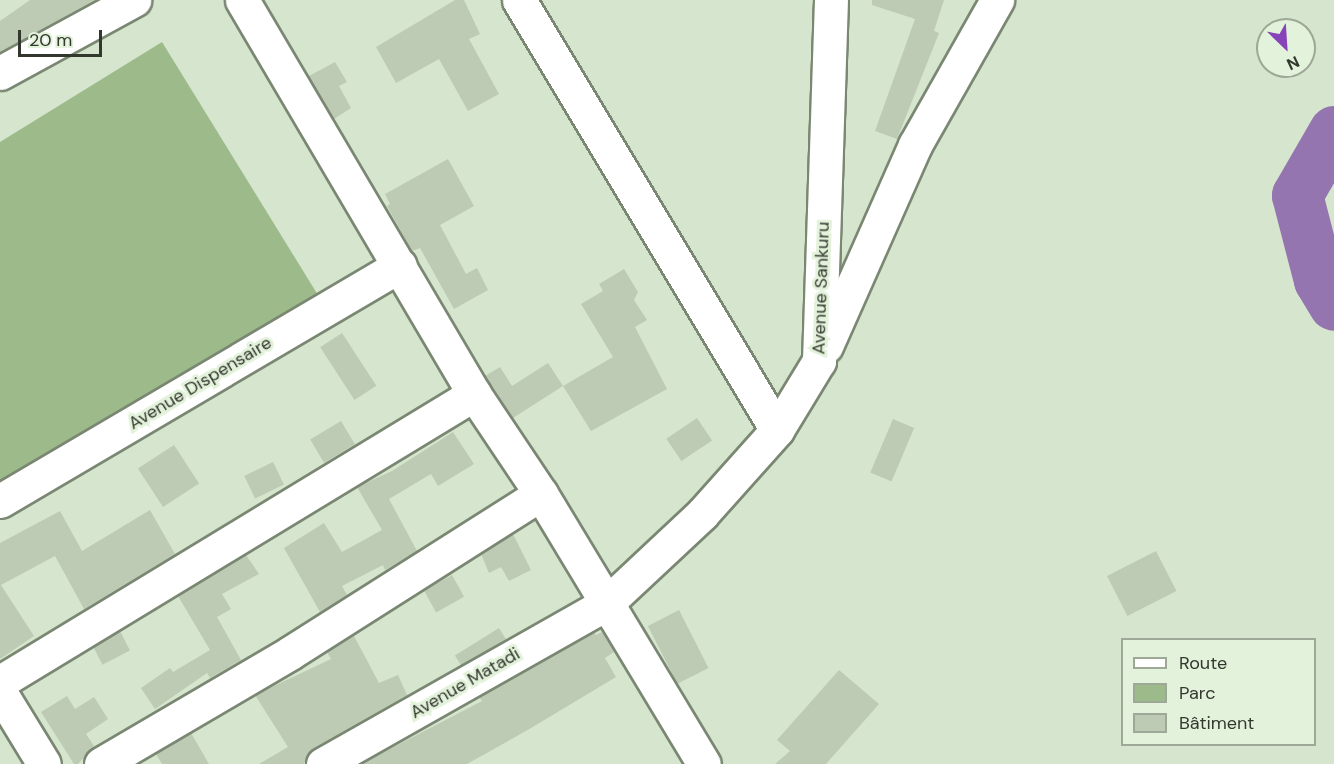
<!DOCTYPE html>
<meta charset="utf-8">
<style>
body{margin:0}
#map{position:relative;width:1334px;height:764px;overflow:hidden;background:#d6e5cd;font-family:"DM Sans",sans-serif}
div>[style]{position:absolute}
.green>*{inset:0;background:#9dba8b}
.river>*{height:51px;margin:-25.5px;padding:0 25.5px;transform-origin:25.5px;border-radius:25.5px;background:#9475af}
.building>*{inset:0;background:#bdcbb4;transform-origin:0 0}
.roads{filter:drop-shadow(2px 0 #7a8772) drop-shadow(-2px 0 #7a8772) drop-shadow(0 2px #7a8772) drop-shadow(0 -2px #7a8772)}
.minor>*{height:33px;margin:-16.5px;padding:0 16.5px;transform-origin:16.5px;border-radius:16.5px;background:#fff}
span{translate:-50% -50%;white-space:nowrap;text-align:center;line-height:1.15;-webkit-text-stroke:6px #e3f2da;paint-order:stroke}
.street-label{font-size:18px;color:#33382f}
.legend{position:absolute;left:1121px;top:638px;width:195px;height:108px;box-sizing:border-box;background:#e3f2da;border:2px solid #9da896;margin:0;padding:8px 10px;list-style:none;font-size:18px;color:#33382f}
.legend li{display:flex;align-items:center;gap:12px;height:30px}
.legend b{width:30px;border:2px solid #9da896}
.north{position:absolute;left:1256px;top:18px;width:60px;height:60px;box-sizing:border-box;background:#e3f2da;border:2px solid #9da896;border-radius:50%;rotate:155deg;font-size:16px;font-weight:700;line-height:24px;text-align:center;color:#33382f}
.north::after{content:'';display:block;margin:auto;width:21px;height:27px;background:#8744b9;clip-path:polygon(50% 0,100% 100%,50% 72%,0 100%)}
.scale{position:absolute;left:18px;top:30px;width:84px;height:27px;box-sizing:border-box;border:3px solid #33382f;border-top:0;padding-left:8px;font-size:18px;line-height:21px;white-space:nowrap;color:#33382f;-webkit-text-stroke:4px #e3f2da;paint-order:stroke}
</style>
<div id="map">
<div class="green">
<div style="clip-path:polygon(162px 42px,321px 300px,0 496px,0 142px)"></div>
</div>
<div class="river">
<div style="left:1334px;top:131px;width:74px;rotate:120deg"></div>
<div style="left:1297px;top:195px;width:88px;rotate:75.5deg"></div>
<div style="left:1319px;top:280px;width:29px;rotate:59deg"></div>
</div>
<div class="building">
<div style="clip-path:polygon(30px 0,95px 0,0 52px,0 21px)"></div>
<div style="clip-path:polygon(455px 0,464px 0,480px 34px,469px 39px,499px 94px,468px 111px,439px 59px,396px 83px,376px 47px)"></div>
<div style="clip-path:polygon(872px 0,944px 0,934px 31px,939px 33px,897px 139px,875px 131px,915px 19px,872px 5px)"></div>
<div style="clip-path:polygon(335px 62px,347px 82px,339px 86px,351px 108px,334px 119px,309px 76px)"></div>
<div style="clip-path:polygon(448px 159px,474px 206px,440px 225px,466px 274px,477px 268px,488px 290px,454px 309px,420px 248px,412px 251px,387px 206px,390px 204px,385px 194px)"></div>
<div style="clip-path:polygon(624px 269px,638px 292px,634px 300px,647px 320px,635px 327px,667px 389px,591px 431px,563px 386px,613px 357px,581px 304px,603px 291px,599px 284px)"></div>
<div style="left:342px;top:333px;width:63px;height:26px;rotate:57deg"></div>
<div style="clip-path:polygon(548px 363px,563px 386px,513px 418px,485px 376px,500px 367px,512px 386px)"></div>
<div style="left:697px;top:418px;width:27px;height:37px;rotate:56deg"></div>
<div style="left:893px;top:419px;width:23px;height:58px;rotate:23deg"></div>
<div style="left:341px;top:421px;width:27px;height:36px;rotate:59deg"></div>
<div style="clip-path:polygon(453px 432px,474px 464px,438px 486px,431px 474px,389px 499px,417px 551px,385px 570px,383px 565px,342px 586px,347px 595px,320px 612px,284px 548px,324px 523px,342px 552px,382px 530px,357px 487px,392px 471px)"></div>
<div style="left:174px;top:445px;width:46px;height:43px;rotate:57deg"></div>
<div style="left:273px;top:462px;width:25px;height:32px;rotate:64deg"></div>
<div style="clip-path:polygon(150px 510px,175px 554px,84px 609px,55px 556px,1px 585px,34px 636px,0 659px,0 543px,60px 511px,82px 551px)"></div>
<div style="clip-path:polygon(513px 534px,531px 570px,509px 581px,501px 567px,489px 573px,481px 554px)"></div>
<div style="left:1156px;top:551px;width:45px;height:55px;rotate:63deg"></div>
<div style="clip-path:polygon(246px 555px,259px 574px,222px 594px,231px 609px,217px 617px,241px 660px,210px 678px,207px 673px,155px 709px,141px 688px,170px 668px,173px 672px,210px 650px,178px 596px)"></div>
<div style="left:452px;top:575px;width:25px;height:32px;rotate:61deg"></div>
<div style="left:679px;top:610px;width:65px;height:35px;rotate:63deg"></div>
<div style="left:499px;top:628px;width:13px;height:52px;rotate:58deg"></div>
<div style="left:120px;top:631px;width:22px;height:31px;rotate:63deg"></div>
<div style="clip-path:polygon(594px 632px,596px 635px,602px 632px,614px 652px,605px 658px,616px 677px,526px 731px,467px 764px,361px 764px,482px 701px,479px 697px)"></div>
<div style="clip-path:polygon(354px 636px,379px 683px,398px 675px,407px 695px,314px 748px,304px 764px,259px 764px,288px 747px,255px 695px,331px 659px,327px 652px)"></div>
<div style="clip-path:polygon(839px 670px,879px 704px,826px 764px,775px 764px,790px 751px,777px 740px)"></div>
<div style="clip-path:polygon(67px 696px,75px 709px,94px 697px,108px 719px,86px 734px,94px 746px,78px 764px,74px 764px,41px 712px)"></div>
<div style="clip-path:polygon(191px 733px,209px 764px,162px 764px,156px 754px)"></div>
</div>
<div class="roads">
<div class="minor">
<div style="left:242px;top:0;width:457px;rotate:59.5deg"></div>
<div style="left:474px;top:394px;width:120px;rotate:56.2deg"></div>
<div style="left:541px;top:494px;width:315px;rotate:58.9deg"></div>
<div style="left:519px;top:0;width:501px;rotate:59.04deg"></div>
<div style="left:0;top:73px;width:153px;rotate:-28.6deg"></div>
<div style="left:826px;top:346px;width:220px;rotate:-66.1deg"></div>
<div style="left:915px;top:145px;width:167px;rotate:-60.5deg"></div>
<div style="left:0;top:501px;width:464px;rotate:-30.5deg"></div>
<div style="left:0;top:682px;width:555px;rotate:-31.28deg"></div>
<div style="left:0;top:692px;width:84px;rotate:58.6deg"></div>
<div style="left:101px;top:764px;width:219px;rotate:-30.4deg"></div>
<div style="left:290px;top:653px;width:297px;rotate:-32.4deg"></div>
<div style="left:323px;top:764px;width:326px;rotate:-29.5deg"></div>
<div style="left:607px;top:603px;width:130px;rotate:-43.1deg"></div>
<div style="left:702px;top:514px;width:113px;rotate:-48.2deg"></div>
<div style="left:777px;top:430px;width:81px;rotate:-58.7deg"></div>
<div style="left:819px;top:361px;width:361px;rotate:-88.1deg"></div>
</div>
</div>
<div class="street-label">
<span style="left:821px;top:288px;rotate:-88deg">Avenue Sankuru</span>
<span style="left:200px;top:383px;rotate:-31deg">Avenue Dispensaire</span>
<span style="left:465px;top:683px;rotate:-30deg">Avenue Matadi</span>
</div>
<ul class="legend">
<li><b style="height:8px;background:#fff"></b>Route</li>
<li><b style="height:16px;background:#9dba8b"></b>Parc</li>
<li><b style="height:16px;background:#bdcbb4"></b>Bâtiment</li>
</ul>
<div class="north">N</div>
<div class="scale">20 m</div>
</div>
